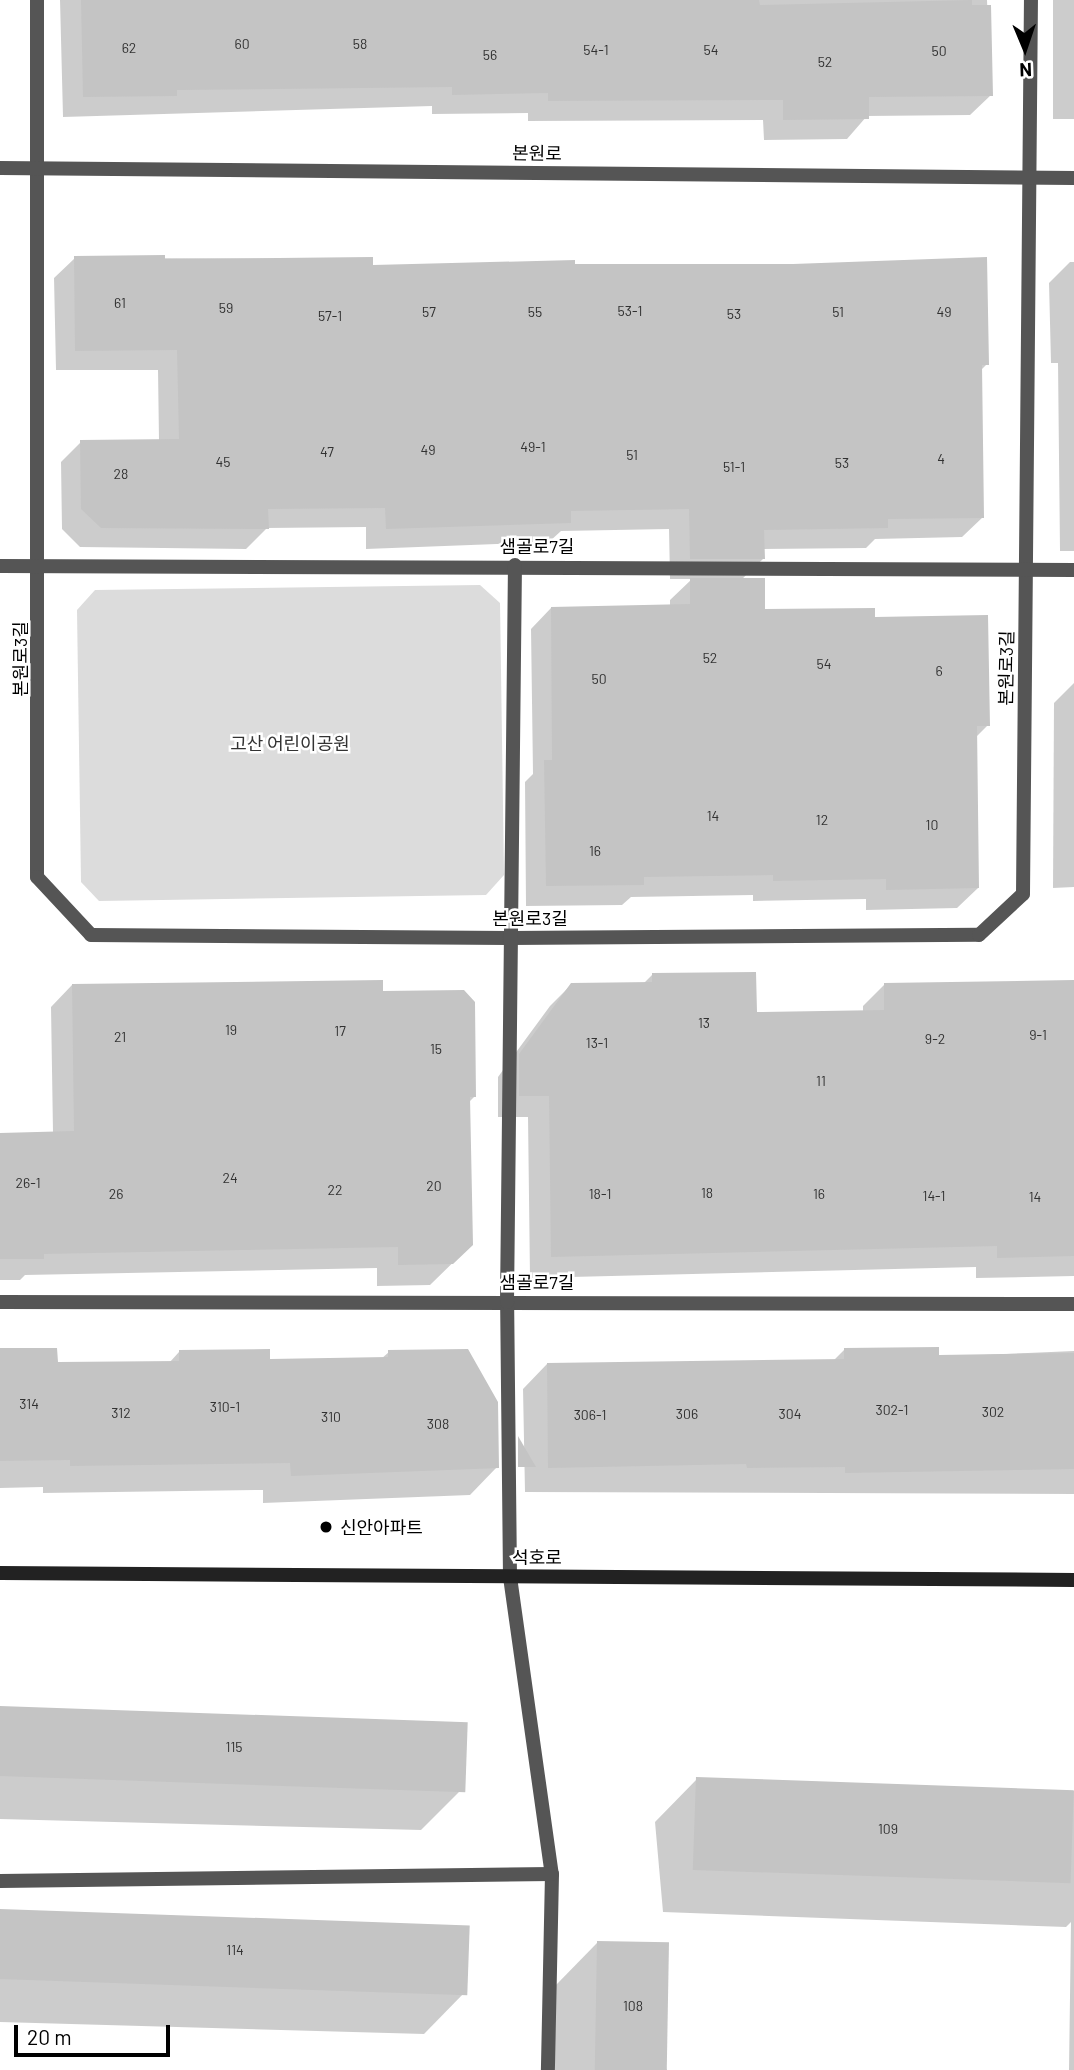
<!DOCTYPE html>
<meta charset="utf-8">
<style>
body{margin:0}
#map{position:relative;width:1074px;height:2070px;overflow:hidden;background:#fff;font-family:Barlow,"Noto Sans KR",sans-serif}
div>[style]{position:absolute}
.green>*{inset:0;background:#dcdcdc}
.shadow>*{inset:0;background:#0003;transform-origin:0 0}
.building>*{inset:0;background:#c4c4c4;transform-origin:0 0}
.service>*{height:14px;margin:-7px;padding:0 7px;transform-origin:7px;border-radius:7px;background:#555}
.minor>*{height:14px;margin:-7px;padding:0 7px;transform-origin:7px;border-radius:7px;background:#555}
.tertiary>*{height:14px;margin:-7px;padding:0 7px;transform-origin:7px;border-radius:7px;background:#555}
.secondary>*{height:14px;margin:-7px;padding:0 7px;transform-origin:7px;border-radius:7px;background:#222}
.dots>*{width:19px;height:19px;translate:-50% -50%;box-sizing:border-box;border:4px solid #fff;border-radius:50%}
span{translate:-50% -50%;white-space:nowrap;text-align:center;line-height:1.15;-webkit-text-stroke:5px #fff;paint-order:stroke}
.number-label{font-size:14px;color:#313131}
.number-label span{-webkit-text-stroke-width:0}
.street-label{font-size:18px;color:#000}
.park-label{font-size:18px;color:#333}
.poi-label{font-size:18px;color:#000}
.left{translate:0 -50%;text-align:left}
.north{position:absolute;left:990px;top:14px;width:70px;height:70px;-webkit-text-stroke:5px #fff;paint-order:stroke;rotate:178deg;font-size:19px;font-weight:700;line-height:28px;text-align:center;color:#000}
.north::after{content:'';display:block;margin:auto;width:24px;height:32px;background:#000;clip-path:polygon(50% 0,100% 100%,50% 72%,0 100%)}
.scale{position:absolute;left:14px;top:2025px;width:156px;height:32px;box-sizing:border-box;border:4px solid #000;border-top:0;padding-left:9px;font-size:21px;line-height:24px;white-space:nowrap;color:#000;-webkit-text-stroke:5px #fff;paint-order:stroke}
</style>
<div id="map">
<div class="green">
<div style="clip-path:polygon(480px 585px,500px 603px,504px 875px,486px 895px,99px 901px,81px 882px,77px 610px,95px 590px)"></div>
</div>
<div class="shadow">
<div style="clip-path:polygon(60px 0,987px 0,991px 95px,970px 115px,867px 116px,847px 139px,764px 140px,763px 120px,528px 121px,528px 113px,432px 114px,432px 106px,63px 117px)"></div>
<div style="left:1053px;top:0;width:21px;height:119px"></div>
<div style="clip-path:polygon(75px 258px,371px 259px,371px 267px,574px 266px,987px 364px,980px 371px,983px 517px,962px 537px,875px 539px,866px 548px,763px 549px,763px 559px,741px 580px,763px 611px,874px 619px,988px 725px,976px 737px,978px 888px,957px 908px,866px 910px,866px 899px,753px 901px,753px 895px,631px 897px,622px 905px,526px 906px,525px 782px,533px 774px,531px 629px,551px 608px,670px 606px,670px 600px,692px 579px,670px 579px,669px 529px,561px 531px,549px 542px,366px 549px,366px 527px,267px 528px,246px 549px,80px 547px,62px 529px,61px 462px,81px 442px,159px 441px,158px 370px,56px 370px,54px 278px)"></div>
<div style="clip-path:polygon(1070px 262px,1074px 262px,1074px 551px,1060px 551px,1058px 363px,1051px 363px,1049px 283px)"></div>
<div style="clip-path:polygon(1074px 683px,1074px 887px,1053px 888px,1054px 703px)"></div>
<div style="clip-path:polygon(652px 975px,755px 1014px,863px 1013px,863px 1006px,884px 985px,1074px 981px,1074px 1276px,976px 1278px,976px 1267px,530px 1278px,528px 1117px,498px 1117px,498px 1077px,550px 1006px,572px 984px,643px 984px)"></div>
<div style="clip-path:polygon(72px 985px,381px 992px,475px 1096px,468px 1103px,471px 1245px,430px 1285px,377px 1286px,377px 1268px,25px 1275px,20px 1280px,0 1280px,0 1134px,53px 1133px,51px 1007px)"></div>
<div style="clip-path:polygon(0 1349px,56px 1364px,169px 1363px,179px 1352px,269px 1361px,381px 1359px,389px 1352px,497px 1467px,470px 1495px,263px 1503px,263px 1490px,43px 1493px,43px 1487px,0 1488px)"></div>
<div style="clip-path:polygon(844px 1350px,938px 1357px,1074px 1351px,1074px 1494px,525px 1492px,523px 1389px,547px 1364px,833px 1361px)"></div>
<div style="clip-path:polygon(0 1708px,464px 1787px,421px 1830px,0 1819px)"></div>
<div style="clip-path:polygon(697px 1779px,1074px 1791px,1074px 2070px,1069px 2070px,1071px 1922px,1066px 1927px,663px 1912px,655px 1822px)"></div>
<div style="clip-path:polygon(0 1911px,466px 1991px,424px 2034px,0 2022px)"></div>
<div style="clip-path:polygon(597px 1943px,667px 2070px,555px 2070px,555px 1986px)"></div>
</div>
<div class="building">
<div style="clip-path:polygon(81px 0,759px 0,760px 5px,972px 0,972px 5px,991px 5px,993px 96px,869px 97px,869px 119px,783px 120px,783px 100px,548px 101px,548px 93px,452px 95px,452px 87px,177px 90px,177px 96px,83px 97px)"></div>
<div style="clip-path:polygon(165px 255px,165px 259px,373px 257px,373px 265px,575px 260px,575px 264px,793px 264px,987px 257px,989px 365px,982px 365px,984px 518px,888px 519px,888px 528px,764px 530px,765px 559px,690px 559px,689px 509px,571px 511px,571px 523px,386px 529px,385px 508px,268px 509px,269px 529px,101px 528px,81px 509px,80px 440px,179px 439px,177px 350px,75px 351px,74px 256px)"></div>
<div style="clip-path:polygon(690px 578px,765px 578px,765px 609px,875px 608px,875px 617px,988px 615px,990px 726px,977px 726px,979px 888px,886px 890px,886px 879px,773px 881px,773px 875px,644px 877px,644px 885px,546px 886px,544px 760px,552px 760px,551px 607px,690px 604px)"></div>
<div style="clip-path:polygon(756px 972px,757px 1012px,884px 1010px,884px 983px,1074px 980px,1074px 1256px,997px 1258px,997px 1246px,551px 1257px,549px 1096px,519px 1096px,519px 1054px,571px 983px,652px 982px,652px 973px)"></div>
<div style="clip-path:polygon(383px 980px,383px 991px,464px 990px,475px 1002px,476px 1097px,470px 1097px,473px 1245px,453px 1264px,398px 1265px,398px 1247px,44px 1254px,44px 1259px,0 1259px,0 1133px,74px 1131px,72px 984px)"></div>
<div style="clip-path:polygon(939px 1347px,939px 1355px,1074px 1353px,1074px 1469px,845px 1473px,845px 1467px,747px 1468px,746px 1464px,548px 1468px,547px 1363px,844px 1359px,844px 1348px)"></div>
<div style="clip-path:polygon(0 1348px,57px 1348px,58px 1362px,179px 1361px,179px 1350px,270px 1349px,270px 1359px,388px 1357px,388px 1350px,468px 1349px,498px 1402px,499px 1468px,291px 1476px,290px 1463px,70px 1466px,70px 1460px,0 1461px)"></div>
<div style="clip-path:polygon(518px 1436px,536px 1467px,518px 1467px)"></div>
<div style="left:0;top:1706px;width:468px;height:70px;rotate:2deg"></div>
<div style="left:696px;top:1777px;width:378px;height:93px;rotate:2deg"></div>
<div style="left:0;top:1909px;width:470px;height:70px;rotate:2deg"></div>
<div style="left:597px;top:1941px;width:72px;height:129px;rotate:1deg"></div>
</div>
<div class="service">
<div style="left:510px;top:1577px;width:300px;rotate:82deg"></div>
<div style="left:552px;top:1874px;width:196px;rotate:91.2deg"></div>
<div style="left:0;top:1881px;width:552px;rotate:-0.73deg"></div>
</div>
<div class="minor">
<div style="left:37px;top:0;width:877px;rotate:90deg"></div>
<div style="left:37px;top:877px;width:79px;rotate:47deg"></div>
<div style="left:91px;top:935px;width:418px;rotate:0.4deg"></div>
<div style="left:509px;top:938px;width:470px;rotate:-0.4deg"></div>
<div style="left:979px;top:935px;width:60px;rotate:-43deg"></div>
<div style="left:1023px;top:894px;width:894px;rotate:-89.49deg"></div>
<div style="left:0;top:566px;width:1074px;rotate:0.21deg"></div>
<div style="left:0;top:1302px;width:1074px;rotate:0.11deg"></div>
<div style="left:510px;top:1577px;width:275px;rotate:-90.6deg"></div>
<div style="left:507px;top:1302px;width:737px;rotate:-89.38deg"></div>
</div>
<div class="tertiary">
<div style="left:0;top:168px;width:1074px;rotate:0.53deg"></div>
</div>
<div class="secondary">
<div style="left:0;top:1573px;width:1074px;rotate:0.37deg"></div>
</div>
<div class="dots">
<div style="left:326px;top:1527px;background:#000"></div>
</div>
<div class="number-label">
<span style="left:242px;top:44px">60</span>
<span style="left:360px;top:44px">58</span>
<span style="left:129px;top:48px">62</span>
<span style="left:596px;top:50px">54-1</span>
<span style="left:711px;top:50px">54</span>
<span style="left:939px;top:51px">50</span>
<span style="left:490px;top:55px">56</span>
<span style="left:825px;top:62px">52</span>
<span style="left:120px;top:303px">61</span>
<span style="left:226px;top:308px">59</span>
<span style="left:630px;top:311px">53-1</span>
<span style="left:429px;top:312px">57</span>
<span style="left:535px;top:312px">55</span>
<span style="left:838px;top:312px">51</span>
<span style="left:944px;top:312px">49</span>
<span style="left:734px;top:314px">53</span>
<span style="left:330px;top:316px">57-1</span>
<span style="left:533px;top:447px">49-1</span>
<span style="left:428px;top:450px">49</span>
<span style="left:327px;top:452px">47</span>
<span style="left:632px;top:455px">51</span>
<span style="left:941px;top:459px">4</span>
<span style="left:223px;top:462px">45</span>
<span style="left:842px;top:463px">53</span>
<span style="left:734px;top:467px">51-1</span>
<span style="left:121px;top:474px">28</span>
<span style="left:710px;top:658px">52</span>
<span style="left:824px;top:664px">54</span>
<span style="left:939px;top:671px">6</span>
<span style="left:599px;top:679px">50</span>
<span style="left:713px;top:816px">14</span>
<span style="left:822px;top:820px">12</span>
<span style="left:932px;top:825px">10</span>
<span style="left:595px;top:851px">16</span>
<span style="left:704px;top:1023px">13</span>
<span style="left:231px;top:1030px">19</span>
<span style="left:340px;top:1031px">17</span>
<span style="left:1038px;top:1035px">9-1</span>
<span style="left:120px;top:1037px">21</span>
<span style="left:935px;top:1039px">9-2</span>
<span style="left:597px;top:1043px">13-1</span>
<span style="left:436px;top:1049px">15</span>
<span style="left:821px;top:1081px">11</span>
<span style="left:230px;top:1178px">24</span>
<span style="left:28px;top:1183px">26-1</span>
<span style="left:434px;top:1186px">20</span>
<span style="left:335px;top:1190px">22</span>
<span style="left:707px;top:1193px">18</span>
<span style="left:116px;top:1194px">26</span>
<span style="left:600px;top:1194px">18-1</span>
<span style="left:819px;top:1194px">16</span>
<span style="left:934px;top:1196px">14-1</span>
<span style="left:1035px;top:1197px">14</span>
<span style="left:29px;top:1404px">314</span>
<span style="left:225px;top:1407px">310-1</span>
<span style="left:892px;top:1410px">302-1</span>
<span style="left:993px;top:1412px">302</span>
<span style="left:121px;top:1413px">312</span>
<span style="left:687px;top:1414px">306</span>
<span style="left:790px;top:1414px">304</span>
<span style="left:590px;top:1415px">306-1</span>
<span style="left:331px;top:1417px">310</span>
<span style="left:438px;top:1424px">308</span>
<span style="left:234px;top:1747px">115</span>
<span style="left:888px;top:1829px">109</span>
<span style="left:235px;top:1950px">114</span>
<span style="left:633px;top:2006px">108</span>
</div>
<div class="street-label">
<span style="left:537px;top:153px;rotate:1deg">본원로</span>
<span style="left:537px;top:546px">샘골로7길</span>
<span style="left:20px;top:659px;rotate:-90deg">본원로3길</span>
<span style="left:1006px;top:668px;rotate:-89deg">본원로3길</span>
<span style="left:530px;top:918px">본원로3길</span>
<span style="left:537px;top:1282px">샘골로7길</span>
<span style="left:537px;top:1557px">석호로</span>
</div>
<div class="park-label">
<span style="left:290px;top:743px">고산 어린이공원</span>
</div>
<div class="poi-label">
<span class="left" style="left:340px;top:1527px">신안아파트</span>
</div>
<div class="north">N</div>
<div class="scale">20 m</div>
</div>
